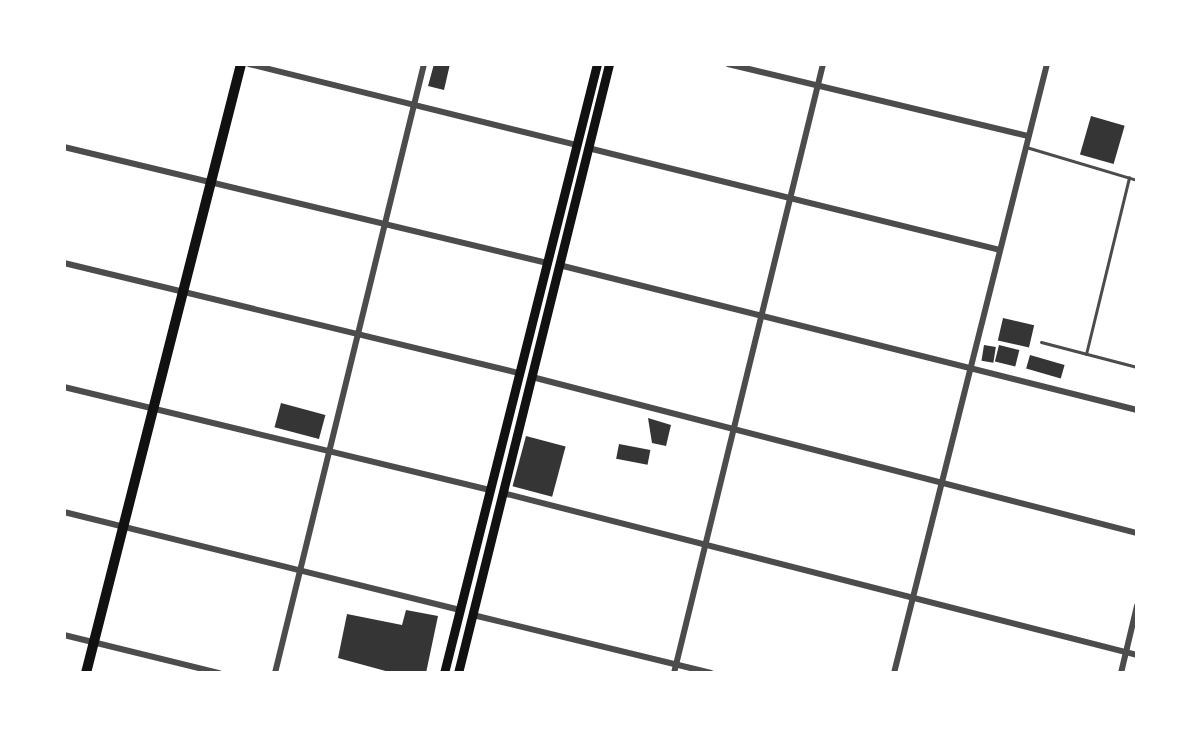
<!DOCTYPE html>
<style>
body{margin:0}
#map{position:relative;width:1201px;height:737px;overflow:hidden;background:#fff;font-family:"Noto Serif",serif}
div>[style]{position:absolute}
.building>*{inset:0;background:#353535;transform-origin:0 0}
.service>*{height:3px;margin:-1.5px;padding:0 1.5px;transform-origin:1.5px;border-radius:1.5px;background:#4c4c4c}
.minor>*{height:6px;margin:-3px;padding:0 3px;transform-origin:3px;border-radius:3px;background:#4c4c4c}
.secondary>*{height:9px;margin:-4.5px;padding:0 4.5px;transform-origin:4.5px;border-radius:4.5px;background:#111}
.primary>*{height:10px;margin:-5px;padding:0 5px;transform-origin:5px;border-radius:5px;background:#111}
span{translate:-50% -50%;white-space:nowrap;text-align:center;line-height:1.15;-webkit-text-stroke:8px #fff;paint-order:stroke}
.frame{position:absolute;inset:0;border:66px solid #fff;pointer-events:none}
</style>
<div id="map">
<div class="building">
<div style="clip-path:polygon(434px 64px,450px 64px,444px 90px,428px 86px)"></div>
<div style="left:1091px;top:116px;width:35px;height:40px;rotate:16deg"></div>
<div style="left:1003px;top:318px;width:32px;height:23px;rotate:13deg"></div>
<div style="left:984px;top:345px;width:12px;height:16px;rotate:9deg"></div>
<div style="left:999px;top:345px;width:21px;height:17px;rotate:14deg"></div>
<div style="left:1030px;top:355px;width:36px;height:14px;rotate:16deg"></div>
<div style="left:281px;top:403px;width:46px;height:25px;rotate:15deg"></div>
<div style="clip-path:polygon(648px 418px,671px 425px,666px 446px,652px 443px)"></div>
<div style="left:526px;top:436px;width:41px;height:52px;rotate:15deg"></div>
<div style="left:619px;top:444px;width:32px;height:15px;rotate:11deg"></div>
<div style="clip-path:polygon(406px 610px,438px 616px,426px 673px,393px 673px,338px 658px,347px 614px,402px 625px)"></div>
</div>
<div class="service">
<div style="left:1026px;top:147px;width:116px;rotate:16.6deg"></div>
<div style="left:1041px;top:342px;width:99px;rotate:14.6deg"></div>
<div style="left:1086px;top:354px;width:182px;rotate:-76.3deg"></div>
</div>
<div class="minor">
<div style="left:249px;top:64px;width:337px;rotate:13.9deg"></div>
<div style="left:728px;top:64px;width:309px;rotate:13.5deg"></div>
<div style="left:64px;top:147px;width:497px;rotate:13.5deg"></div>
<div style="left:588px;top:148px;width:423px;rotate:13.9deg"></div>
<div style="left:64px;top:263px;width:468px;rotate:13.6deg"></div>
<div style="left:559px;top:265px;width:596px;rotate:14.08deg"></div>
<div style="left:532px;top:377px;width:625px;rotate:14.46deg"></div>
<div style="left:64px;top:387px;width:437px;rotate:13.6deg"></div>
<div style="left:503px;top:493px;width:654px;rotate:14.33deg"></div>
<div style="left:64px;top:512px;width:407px;rotate:13.9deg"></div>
<div style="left:473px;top:615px;width:245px;rotate:13.7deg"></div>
<div style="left:64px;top:635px;width:160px;rotate:13.8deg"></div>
<div style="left:275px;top:673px;width:627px;rotate:-76.25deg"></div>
<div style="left:674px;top:673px;width:627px;rotate:-76.25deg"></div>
<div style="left:894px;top:673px;width:628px;rotate:-75.9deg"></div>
<div style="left:1121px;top:673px;width:69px;rotate:-76.6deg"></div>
</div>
<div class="secondary">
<div style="left:444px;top:673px;width:628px;rotate:-75.9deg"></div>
<div style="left:458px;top:673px;width:627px;rotate:-76.07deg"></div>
</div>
<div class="primary">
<div style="left:86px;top:673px;width:628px;rotate:-75.72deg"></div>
</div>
<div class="frame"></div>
</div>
